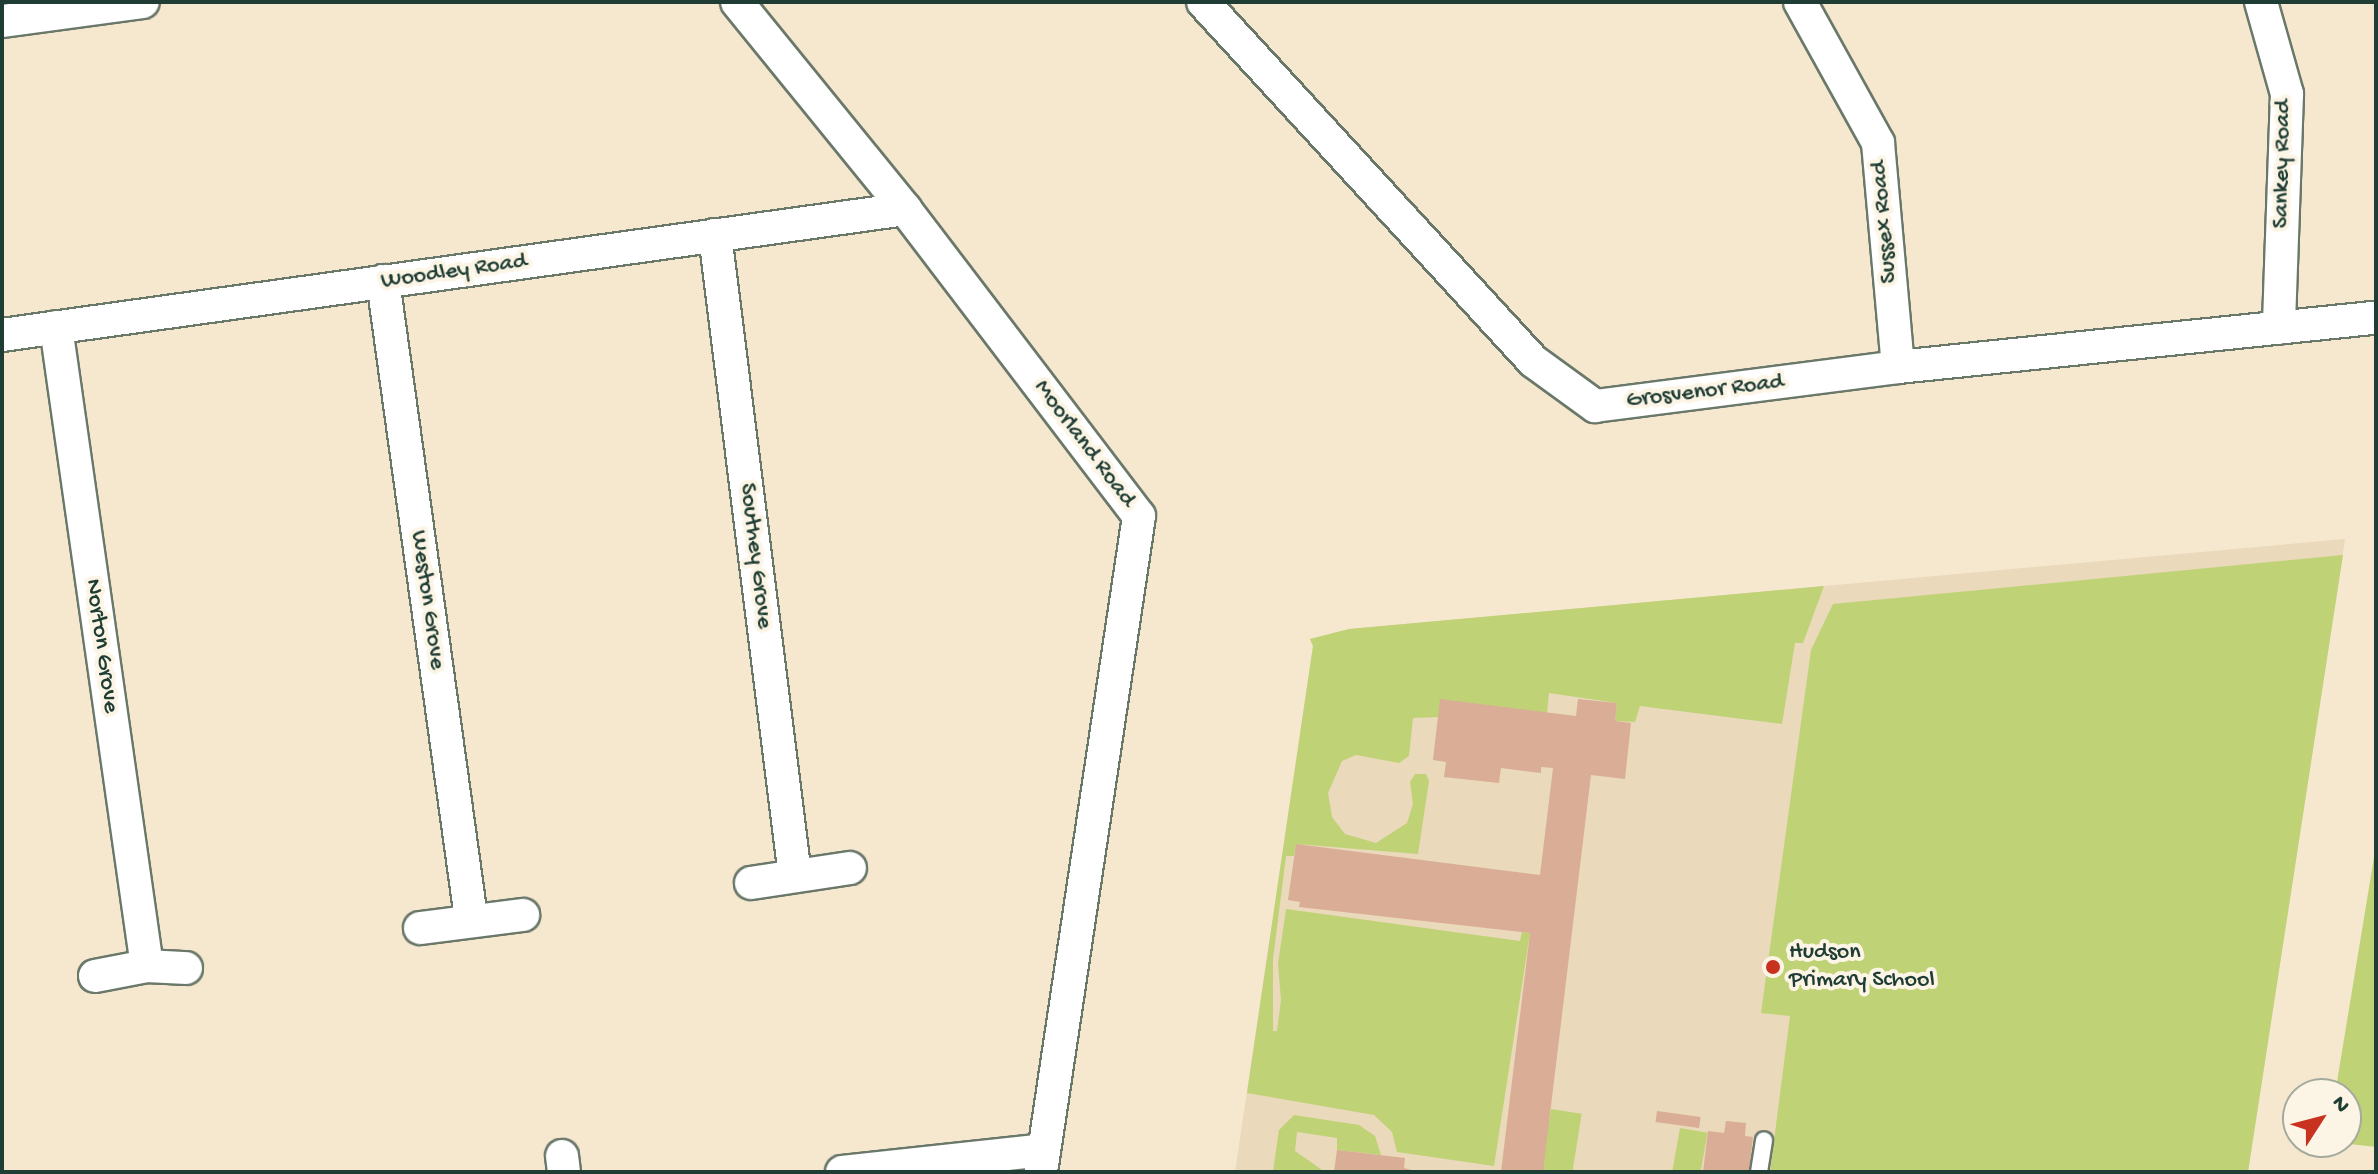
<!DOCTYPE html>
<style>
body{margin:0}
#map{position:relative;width:2378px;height:1174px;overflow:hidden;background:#f6e7cf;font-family:"Gochi Hand",sans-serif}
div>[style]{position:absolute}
.built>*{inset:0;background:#ead9ba}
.green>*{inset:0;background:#bfd276;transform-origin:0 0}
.building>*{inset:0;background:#daad96;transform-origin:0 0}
.roads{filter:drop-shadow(2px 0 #6a786a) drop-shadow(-2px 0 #6a786a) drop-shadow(0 2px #6a786a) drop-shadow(0 -2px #6a786a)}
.service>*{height:16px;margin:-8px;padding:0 8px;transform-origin:8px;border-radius:8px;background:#fff}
.minor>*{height:32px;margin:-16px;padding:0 16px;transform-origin:16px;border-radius:16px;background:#fff}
.dots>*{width:22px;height:22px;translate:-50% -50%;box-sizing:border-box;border:4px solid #fcf5e5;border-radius:50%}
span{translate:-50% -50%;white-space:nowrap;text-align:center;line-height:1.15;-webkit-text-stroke:8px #fcf5e5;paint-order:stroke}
.street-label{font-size:24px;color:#1f3d34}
.poi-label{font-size:24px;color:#1f3d34}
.left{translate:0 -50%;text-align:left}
.frame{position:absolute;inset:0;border:4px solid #1f3d34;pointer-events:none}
.north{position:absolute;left:2282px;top:1078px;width:80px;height:80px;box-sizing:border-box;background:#fcf5e5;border:2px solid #a4ab9e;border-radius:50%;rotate:54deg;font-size:22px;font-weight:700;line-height:32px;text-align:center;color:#1f3d34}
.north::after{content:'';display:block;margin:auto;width:28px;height:36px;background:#c8321e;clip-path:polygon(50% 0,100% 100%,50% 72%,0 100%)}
</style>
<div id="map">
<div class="built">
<div style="clip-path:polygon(2345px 539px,2248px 1172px,1235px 1172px,1313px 646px,1310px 639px,1349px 629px)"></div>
</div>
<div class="green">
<div style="clip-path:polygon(2343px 555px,2248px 1172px,1770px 1172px,1790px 1016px,1761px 1013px,1811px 650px,1833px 604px)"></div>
<div style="clip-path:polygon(1824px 586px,1803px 643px,1795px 643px,1782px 724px,1640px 706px,1635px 722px,1615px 721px,1617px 703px,1549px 693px,1547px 713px,1413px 718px,1409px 756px,1399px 763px,1356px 755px,1342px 761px,1328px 793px,1332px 817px,1345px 834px,1376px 843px,1407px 823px,1413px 804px,1410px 782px,1415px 774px,1426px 774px,1429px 781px,1418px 854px,1296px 844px,1294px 856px,1286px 856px,1273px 959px,1273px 1031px,1277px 1031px,1281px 1000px,1278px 964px,1286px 909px,1520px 941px,1522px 932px,1530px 933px,1494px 1166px,1397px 1152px,1392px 1132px,1374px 1115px,1247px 1093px,1313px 646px,1310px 639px,1349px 629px)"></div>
<div style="clip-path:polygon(2376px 845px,2376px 1147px,2332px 1142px,2346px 1142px,2346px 1094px,2335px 1094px)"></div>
<div style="left:1551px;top:1109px;width:31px;height:64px;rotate:9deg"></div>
<div style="clip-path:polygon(1294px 1115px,1359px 1125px,1375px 1136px,1381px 1155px,1337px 1150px,1337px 1138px,1297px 1132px,1295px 1151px,1325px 1172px,1273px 1171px,1279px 1130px)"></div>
<div style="left:1680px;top:1128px;width:28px;height:44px;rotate:10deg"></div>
</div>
<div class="building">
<div style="clip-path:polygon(1440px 699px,1576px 716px,1578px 699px,1617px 703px,1615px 721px,1631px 723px,1625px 779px,1591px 775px,1543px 1172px,1501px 1172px,1530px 933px,1299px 907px,1300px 902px,1288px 900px,1296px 844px,1540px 875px,1553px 768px,1541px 767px,1541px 773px,1501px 768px,1499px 783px,1444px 777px,1446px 762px,1433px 760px)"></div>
<div style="left:1657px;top:1111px;width:44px;height:11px;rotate:8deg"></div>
<div style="clip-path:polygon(1726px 1121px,1746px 1123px,1745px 1136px,1753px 1137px,1749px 1172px,1703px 1172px,1708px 1131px,1724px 1133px)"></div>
<div style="clip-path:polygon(1337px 1150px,1405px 1158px,1404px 1168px,1419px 1172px,1334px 1172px)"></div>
</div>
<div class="roads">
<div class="service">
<div style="left:1759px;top:1172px;width:32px;rotate:-81deg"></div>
</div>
<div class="minor">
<div style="left:737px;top:2px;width:267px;rotate:50.9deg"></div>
<div style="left:905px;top:209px;width:386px;rotate:52.7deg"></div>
<div style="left:1139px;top:516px;width:663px;rotate:98.5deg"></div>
<div style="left:1203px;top:2px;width:488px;rotate:47.4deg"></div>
<div style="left:1533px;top:361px;width:77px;rotate:36deg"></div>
<div style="left:1595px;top:406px;width:305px;rotate:-7.3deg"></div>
<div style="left:1898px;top:367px;width:481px;rotate:-5.9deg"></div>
<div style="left:1800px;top:2px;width:161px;rotate:61deg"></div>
<div style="left:1878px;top:143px;width:225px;rotate:84.9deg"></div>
<div style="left:2261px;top:2px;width:96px;rotate:74.2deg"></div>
<div style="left:2287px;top:94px;width:234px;rotate:92deg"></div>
<div style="left:2px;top:21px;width:142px;rotate:-7.7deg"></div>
<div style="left:715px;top:235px;width:646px;rotate:82.89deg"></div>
<div style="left:383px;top:281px;width:643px;rotate:82.13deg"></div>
<div style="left:56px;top:327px;width:645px;rotate:81.9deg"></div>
<div style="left:2px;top:335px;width:912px;rotate:-7.94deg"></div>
<div style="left:751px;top:883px;width:100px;rotate:-8.6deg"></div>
<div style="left:420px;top:928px;width:104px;rotate:-7.2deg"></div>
<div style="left:95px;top:976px;width:53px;rotate:-10.9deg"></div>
<div style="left:147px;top:966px;width:39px;rotate:3deg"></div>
<div style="left:562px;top:1156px;width:16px;rotate:83deg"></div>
<div style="left:842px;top:1172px;width:203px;rotate:-6.2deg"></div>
</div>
</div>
<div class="dots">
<div style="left:1773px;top:967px;background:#c8321e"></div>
</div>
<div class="street-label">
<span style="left:2283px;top:164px;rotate:-89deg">Sankey Road</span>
<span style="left:1885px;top:222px;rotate:-95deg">Sussex Road</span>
<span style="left:454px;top:272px;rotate:-8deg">Woodley Road</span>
<span style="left:1705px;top:392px;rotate:-7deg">Grosvenor Road</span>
<span style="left:1084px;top:444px;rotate:53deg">Moorland Road</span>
<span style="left:755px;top:556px;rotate:83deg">Southey Grove</span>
<span style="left:427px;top:600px;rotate:82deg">Weston Grove</span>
<span style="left:101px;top:646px;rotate:82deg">Norton Grove</span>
</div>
<div class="poi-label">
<span class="left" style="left:1789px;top:967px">Hudson<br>Primary School</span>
</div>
<div class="frame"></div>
<div class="north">N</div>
</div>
